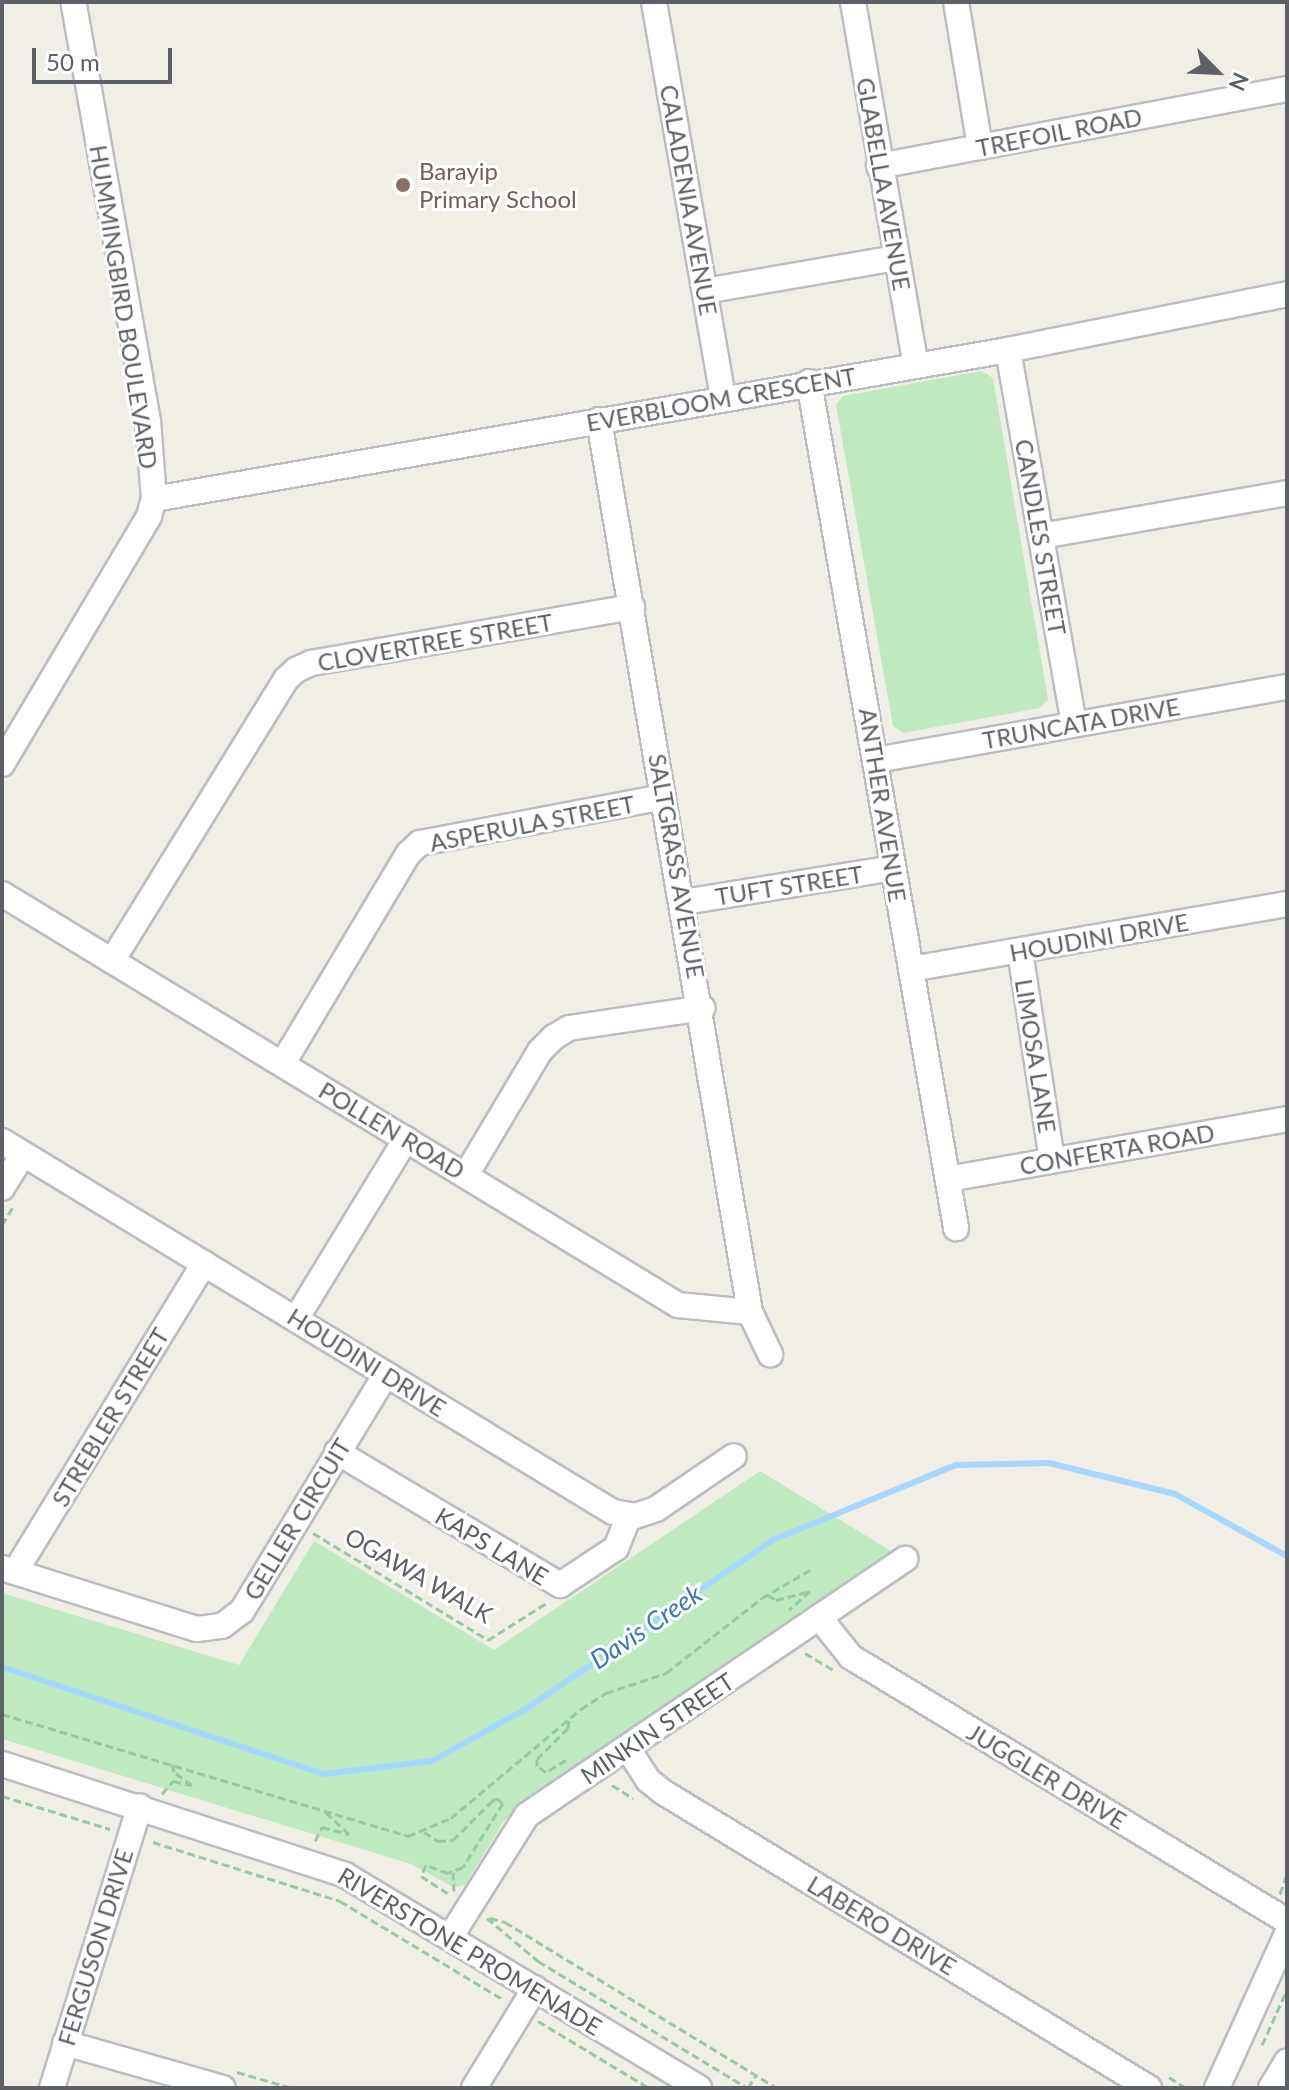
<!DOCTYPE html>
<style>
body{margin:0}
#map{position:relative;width:1289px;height:2090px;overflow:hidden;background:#f0eee5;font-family:Lato,sans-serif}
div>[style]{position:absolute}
.green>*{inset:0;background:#bfeac0}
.stream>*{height:6px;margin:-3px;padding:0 3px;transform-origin:3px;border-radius:3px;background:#a6d7ff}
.path>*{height:3px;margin-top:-1.5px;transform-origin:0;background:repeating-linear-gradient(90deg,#96c9a6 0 8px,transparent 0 12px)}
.roads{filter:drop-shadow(2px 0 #babdc2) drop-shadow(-2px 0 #babdc2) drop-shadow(0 2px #babdc2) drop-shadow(0 -2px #babdc2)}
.minor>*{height:24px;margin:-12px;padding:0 12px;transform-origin:12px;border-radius:12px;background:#fff}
.dots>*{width:22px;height:22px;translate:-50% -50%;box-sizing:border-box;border:4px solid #fff;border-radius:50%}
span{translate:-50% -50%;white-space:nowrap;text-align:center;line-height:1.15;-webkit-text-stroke:6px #fff;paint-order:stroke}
.street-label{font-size:24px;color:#5d6167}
.education-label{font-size:24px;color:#785e54}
.left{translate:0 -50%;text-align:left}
.water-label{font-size:26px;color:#3976bb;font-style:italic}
.frame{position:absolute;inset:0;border:4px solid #5d6167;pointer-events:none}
.north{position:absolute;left:1177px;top:32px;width:80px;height:80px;-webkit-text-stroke:6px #fff;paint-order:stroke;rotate:114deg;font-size:22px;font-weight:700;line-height:32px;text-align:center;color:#5d6167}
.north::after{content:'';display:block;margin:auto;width:28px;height:36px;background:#5d6167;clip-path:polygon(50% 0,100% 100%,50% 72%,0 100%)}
.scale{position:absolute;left:32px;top:48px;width:140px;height:36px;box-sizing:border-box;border:4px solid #5d6167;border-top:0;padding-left:10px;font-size:24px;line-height:28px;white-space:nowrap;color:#5d6167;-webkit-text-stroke:6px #fff;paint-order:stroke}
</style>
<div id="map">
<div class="green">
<div style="clip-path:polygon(981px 371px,993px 378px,1048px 699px,1040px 708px,903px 733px,893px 726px,836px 405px,843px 396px)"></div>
<div style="clip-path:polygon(760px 1471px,891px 1551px,529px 1796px,504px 1821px,465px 1885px,453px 1887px,411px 1864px,2px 1739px,2px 1593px,239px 1665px,314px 1541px,494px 1650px)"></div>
</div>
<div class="stream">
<div style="left:2px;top:1667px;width:339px;rotate:18.4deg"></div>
<div style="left:324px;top:1774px;width:109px;rotate:-6.9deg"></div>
<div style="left:432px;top:1761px;width:107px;rotate:-29deg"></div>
<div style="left:526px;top:1709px;width:299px;rotate:-34.4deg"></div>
<div style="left:773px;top:1540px;width:198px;rotate:-22.3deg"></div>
<div style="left:956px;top:1465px;width:93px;rotate:-1.2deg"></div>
<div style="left:1049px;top:1463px;width:130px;rotate:13.8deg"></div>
<div style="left:1175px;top:1494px;width:128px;rotate:29deg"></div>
</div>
<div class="path">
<div style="left:2px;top:1225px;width:21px;rotate:-59deg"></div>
<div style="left:313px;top:1533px;width:205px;rotate:31.4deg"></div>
<div style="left:488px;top:1640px;width:71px;rotate:-32.3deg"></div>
<div style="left:768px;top:1595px;width:9px;rotate:32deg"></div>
<div style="left:776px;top:1600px;width:35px;rotate:-15deg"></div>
<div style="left:810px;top:1591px;width:28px;rotate:138deg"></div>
<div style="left:805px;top:1653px;width:33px;rotate:31deg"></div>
<div style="left:2px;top:1714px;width:424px;rotate:16.7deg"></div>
<div style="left:408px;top:1836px;width:47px;rotate:-22.7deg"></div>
<div style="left:451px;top:1818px;width:170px;rotate:-40deg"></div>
<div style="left:581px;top:1709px;width:30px;rotate:-33deg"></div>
<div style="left:606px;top:1693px;width:63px;rotate:-18.4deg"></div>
<div style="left:666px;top:1673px;width:122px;rotate:-38deg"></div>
<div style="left:762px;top:1598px;width:56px;rotate:-30.3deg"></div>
<div style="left:566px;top:1760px;width:23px;rotate:149deg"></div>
<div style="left:546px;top:1772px;width:11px;rotate:-146deg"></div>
<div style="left:537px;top:1766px;width:7px;rotate:-90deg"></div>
<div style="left:537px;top:1759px;width:44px;rotate:-45deg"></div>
<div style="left:568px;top:1728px;width:10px;rotate:-84deg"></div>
<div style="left:612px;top:1785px;width:25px;rotate:32deg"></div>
<div style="left:162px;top:1794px;width:17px;rotate:-50deg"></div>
<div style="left:173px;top:1781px;width:19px;rotate:12deg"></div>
<div style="left:192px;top:1785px;width:22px;rotate:-144deg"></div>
<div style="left:174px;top:1772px;width:8px;rotate:-104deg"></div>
<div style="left:2px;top:1796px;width:113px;rotate:17deg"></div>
<div style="left:424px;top:1832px;width:17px;rotate:33deg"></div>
<div style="left:438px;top:1841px;width:15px;rotate:-4deg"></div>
<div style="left:453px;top:1840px;width:54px;rotate:-45deg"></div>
<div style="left:491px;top:1802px;width:6px;rotate:-39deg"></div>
<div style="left:496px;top:1798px;width:9px;rotate:36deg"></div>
<div style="left:503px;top:1803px;width:75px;rotate:122deg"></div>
<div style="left:463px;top:1867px;width:16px;rotate:158deg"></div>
<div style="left:448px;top:1873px;width:23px;rotate:-160deg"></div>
<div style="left:426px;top:1865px;width:12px;rotate:114deg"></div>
<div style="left:421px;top:1876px;width:35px;rotate:33deg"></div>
<div style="left:315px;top:1841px;width:16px;rotate:-63deg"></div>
<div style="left:322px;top:1827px;width:28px;rotate:15deg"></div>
<div style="left:349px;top:1834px;width:34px;rotate:-137deg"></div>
<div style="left:153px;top:1842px;width:196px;rotate:17.5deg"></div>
<div style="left:340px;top:1901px;width:192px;rotate:31.1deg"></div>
<div style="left:453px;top:1872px;width:19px;rotate:87deg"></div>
<div style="left:1280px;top:1894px;width:21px;rotate:-71deg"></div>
<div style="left:487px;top:1918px;width:67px;rotate:40.1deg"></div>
<div style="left:538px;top:1961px;width:245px;rotate:31.2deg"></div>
<div style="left:490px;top:1918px;width:16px;rotate:15deg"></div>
<div style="left:505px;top:1922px;width:319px;rotate:31.4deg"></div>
<div style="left:538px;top:2021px;width:130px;rotate:31.1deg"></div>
<div style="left:1262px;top:2045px;width:60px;rotate:-65.6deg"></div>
<div style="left:237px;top:2072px;width:57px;rotate:16.2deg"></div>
<div style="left:1169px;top:2077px;width:20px;rotate:33deg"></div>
<div style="left:748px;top:2088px;width:15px;rotate:-58deg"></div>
</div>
<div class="roads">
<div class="minor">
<div style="left:654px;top:2px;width:401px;rotate:80.1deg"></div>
<div style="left:853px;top:2px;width:368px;rotate:80.2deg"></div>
<div style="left:956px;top:2px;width:147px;rotate:80.6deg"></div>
<div style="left:879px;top:166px;width:415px;rotate:-10.7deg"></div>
<div style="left:705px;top:291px;width:194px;rotate:-9.8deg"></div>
<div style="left:1008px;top:350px;width:380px;rotate:80deg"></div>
<div style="left:809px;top:382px;width:859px;rotate:80.14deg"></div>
<div style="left:599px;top:420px;width:905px;rotate:80.39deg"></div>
<div style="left:154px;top:499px;width:867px;rotate:-9.9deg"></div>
<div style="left:1008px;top:350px;width:285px;rotate:-11.3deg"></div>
<div style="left:1041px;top:536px;width:250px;rotate:-9.9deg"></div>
<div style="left:876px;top:760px;width:417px;rotate:-10.1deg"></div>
<div style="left:2px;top:764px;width:288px;rotate:-59.3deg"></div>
<div style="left:149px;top:516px;width:18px;rotate:-74deg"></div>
<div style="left:154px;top:499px;width:78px;rotate:-94.4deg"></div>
<div style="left:148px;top:421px;width:426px;rotate:-100.1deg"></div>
<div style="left:2px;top:894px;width:791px;rotate:31.3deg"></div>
<div style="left:678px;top:1305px;width:72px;rotate:5.6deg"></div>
<div style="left:750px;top:1312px;width:47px;rotate:64.5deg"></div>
<div style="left:684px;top:902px;width:212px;rotate:-9.2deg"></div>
<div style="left:1020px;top:951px;width:212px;rotate:81.3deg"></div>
<div style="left:112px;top:961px;width:331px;rotate:-58.3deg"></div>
<div style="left:286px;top:679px;width:13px;rotate:-42deg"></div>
<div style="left:296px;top:670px;width:17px;rotate:-25deg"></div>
<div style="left:311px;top:663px;width:326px;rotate:-9.9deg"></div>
<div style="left:911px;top:969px;width:382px;rotate:-9.8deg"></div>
<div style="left:283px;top:1063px;width:244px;rotate:-59.1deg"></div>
<div style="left:408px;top:854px;width:16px;rotate:-43deg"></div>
<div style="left:420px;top:843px;width:247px;rotate:-10.7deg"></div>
<div style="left:2px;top:1141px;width:715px;rotate:31.27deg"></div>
<div style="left:613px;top:1512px;width:22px;rotate:10deg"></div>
<div style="left:635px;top:1516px;width:22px;rotate:-18deg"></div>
<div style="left:656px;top:1509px;width:94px;rotate:-34.2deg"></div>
<div style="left:466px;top:1175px;width:144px;rotate:-59.2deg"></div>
<div style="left:540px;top:1051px;width:20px;rotate:-45deg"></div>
<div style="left:554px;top:1037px;width:17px;rotate:-31deg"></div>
<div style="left:569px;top:1028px;width:135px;rotate:-8.5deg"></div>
<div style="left:948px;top:1179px;width:344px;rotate:-10deg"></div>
<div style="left:2px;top:1188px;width:40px;rotate:-58deg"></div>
<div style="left:296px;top:1319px;width:211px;rotate:-58.6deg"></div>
<div style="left:337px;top:1452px;width:260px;rotate:30.8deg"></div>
<div style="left:560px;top:1585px;width:67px;rotate:-33.5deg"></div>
<div style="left:616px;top:1548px;width:35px;rotate:-68deg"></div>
<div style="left:2px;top:1568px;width:204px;rotate:17.4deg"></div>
<div style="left:197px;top:1629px;width:25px;rotate:-7deg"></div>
<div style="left:222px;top:1626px;width:25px;rotate:-37deg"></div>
<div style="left:242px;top:1611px;width:277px;rotate:-58.7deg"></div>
<div style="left:15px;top:1572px;width:362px;rotate:-58.5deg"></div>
<div style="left:819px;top:1617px;width:51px;rotate:51.3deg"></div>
<div style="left:851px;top:1657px;width:510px;rotate:31.2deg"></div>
<div style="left:628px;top:1749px;width:37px;rotate:57deg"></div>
<div style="left:648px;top:1780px;width:19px;rotate:39deg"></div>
<div style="left:663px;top:1792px;width:569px;rotate:31.34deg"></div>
<div style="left:2px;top:1764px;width:361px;rotate:17.9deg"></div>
<div style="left:345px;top:1875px;width:413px;rotate:31deg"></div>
<div style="left:451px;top:1936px;width:143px;rotate:-57.9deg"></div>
<div style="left:527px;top:1815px;width:457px;rotate:-34.1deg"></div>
<div style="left:65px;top:2043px;width:164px;rotate:15.9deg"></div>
<div style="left:52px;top:2088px;width:295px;rotate:-72.7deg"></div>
<div style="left:474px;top:2088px;width:117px;rotate:-58.6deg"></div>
<div style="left:1217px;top:2088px;width:169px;rotate:-65.6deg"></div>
<div style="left:1271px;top:2088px;width:31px;rotate:-59deg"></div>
</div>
</div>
<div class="dots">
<div style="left:403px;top:185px;background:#8d6e63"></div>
</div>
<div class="street-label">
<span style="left:1059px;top:132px;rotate:-11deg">TREFOIL ROAD</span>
<span style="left:884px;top:184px;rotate:80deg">GLABELLA AVENUE</span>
<span style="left:689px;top:200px;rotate:80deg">CALADENIA AVENUE</span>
<span style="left:124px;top:307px;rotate:81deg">HUMMINGBIRD BOULEVARD</span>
<span style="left:721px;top:399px;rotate:-10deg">EVERBLOOM CRESCENT</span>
<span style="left:1041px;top:537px;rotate:80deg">CANDLES STREET</span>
<span style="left:435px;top:642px;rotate:-10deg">CLOVERTREE STREET</span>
<span style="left:1081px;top:723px;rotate:-10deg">TRUNCATA DRIVE</span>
<span style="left:883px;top:805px;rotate:81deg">ANTHER AVENUE</span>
<span style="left:532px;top:823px;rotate:-11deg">ASPERULA STREET</span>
<span style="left:677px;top:866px;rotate:80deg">SALTGRASS AVENUE</span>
<span style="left:789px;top:885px;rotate:-9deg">TUFT STREET</span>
<span style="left:1099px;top:937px;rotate:-10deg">HOUDINI DRIVE</span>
<span style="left:1036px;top:1056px;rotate:81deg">LIMOSA LANE</span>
<span style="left:392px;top:1130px;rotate:31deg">POLLEN ROAD</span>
<span style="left:1117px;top:1149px;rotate:-10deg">CONFERTA ROAD</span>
<span style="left:367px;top:1362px;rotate:32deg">HOUDINI DRIVE</span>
<span style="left:110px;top:1417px;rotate:-59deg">STREBLER STREET</span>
<span style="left:297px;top:1519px;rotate:-59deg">GELLER CIRCUIT</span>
<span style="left:492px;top:1546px;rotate:31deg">KAPS LANE</span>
<span style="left:419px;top:1575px;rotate:30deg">OGAWA WALK</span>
<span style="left:657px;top:1728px;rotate:-34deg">MINKIN STREET</span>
<span style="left:1047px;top:1776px;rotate:31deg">JUGGLER DRIVE</span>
<span style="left:882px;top:1925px;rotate:31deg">LABERO DRIVE</span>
<span style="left:95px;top:1947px;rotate:-73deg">FERGUSON DRIVE</span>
<span style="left:470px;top:1951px;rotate:31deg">RIVERSTONE PROMENADE</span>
</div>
<div class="education-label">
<span class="left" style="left:419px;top:185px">Barayip<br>Primary School</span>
</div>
<div class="water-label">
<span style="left:646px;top:1627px;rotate:-34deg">Davis Creek</span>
</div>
<div class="frame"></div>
<div class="north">N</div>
<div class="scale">50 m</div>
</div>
